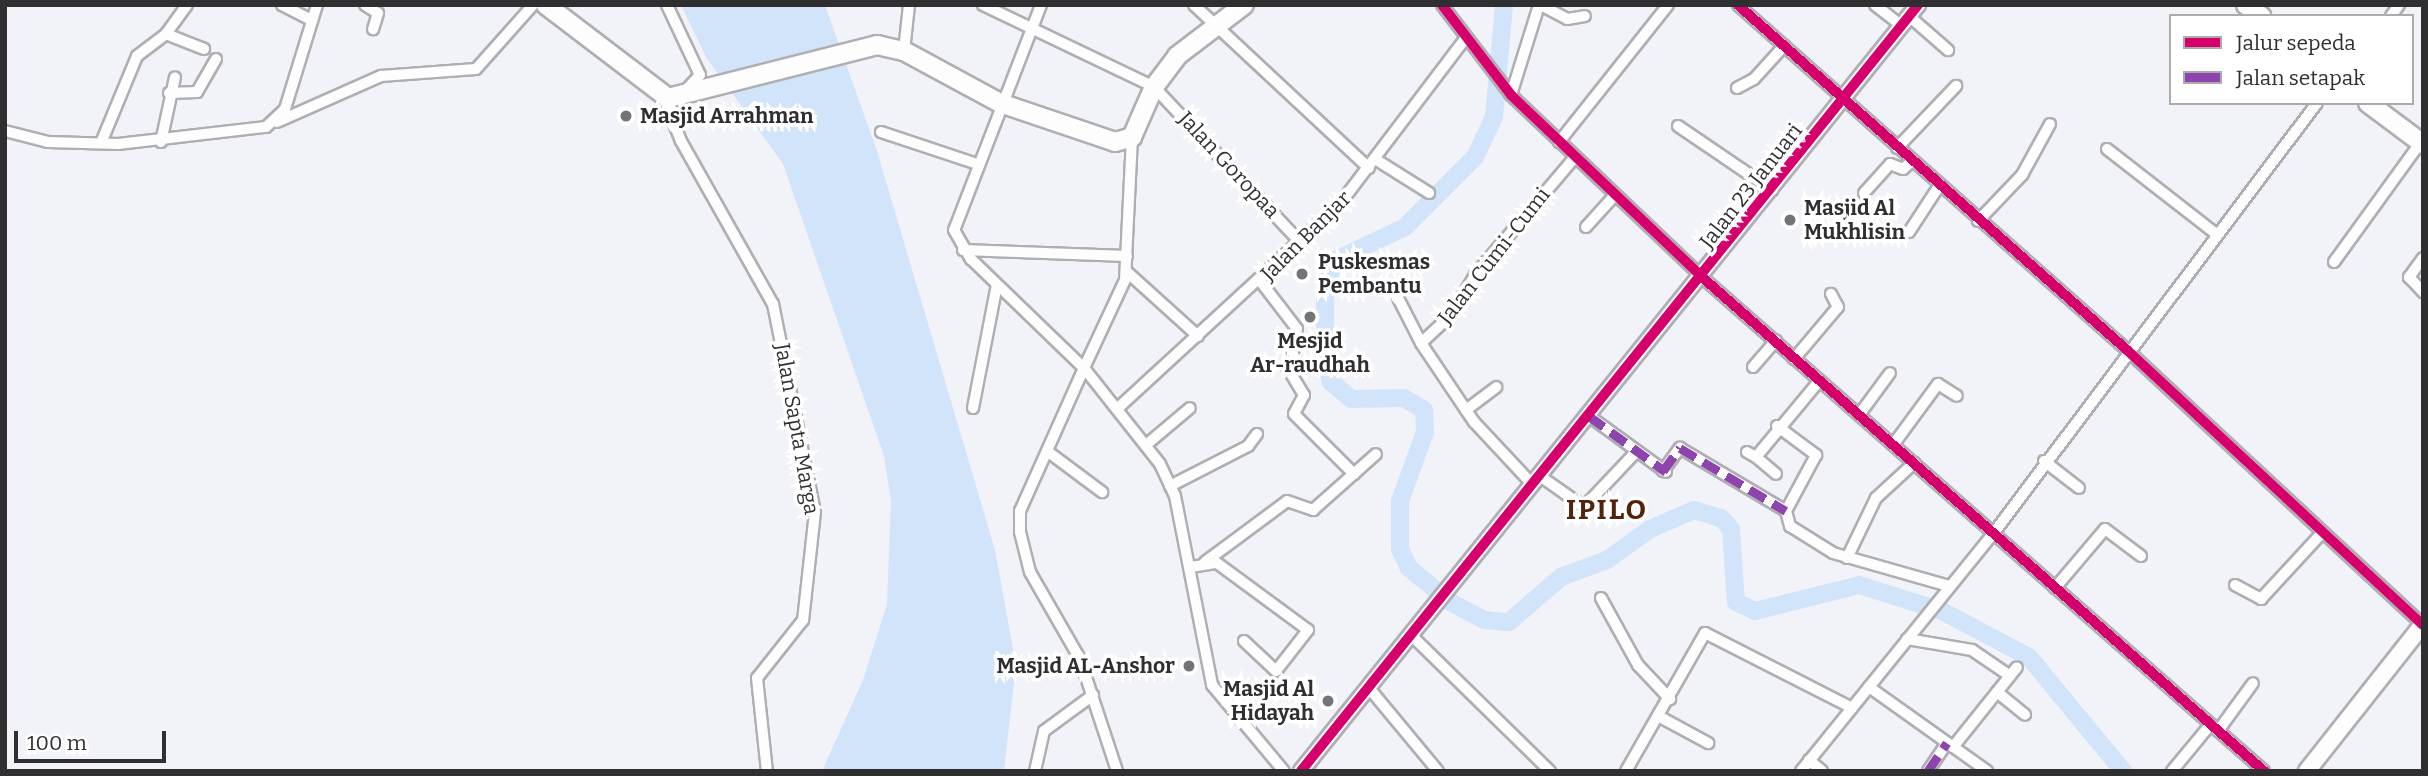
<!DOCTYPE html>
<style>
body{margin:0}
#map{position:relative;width:2428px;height:776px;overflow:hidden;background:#f2f3f8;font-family:Bitter,serif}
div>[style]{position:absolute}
.water>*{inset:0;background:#d1e4fa}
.river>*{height:18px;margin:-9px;padding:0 9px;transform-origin:9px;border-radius:9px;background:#d1e4fa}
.roads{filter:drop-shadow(2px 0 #afafb3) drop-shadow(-2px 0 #afafb3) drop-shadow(0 2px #afafb3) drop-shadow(0 -2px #afafb3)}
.minor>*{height:10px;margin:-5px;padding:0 5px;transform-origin:5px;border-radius:5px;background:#fdfdfe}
.tertiary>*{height:14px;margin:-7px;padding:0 7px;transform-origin:7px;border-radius:7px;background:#fdfdfe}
.secondary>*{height:16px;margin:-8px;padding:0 8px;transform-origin:8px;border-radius:8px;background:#fdfdfe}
.trunk>*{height:18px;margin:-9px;padding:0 9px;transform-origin:9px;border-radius:9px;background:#fdfdfe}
.quiet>*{height:9px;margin-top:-4.5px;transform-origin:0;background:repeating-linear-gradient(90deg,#8e44ad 0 18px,transparent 0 27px)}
.cycleway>*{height:10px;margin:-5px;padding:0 5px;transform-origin:5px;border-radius:5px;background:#d6006c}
.dots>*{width:19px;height:19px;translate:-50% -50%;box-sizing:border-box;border:4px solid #fff;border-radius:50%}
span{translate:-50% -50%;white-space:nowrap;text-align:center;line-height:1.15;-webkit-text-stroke:7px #fff;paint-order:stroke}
.poi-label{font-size:21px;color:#2f2f32;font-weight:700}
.left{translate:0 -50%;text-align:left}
.right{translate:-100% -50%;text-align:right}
.street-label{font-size:21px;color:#2f2f32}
.district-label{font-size:28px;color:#53220b;font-weight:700;letter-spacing:2px}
.frame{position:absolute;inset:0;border:7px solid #2f2f32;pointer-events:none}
.legend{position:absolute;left:2169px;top:14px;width:245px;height:91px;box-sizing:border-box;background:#fff;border:2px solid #acacad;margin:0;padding:9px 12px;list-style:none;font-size:21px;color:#2f2f32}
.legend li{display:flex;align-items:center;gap:14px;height:35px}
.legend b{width:35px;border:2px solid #acacad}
.scale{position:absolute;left:14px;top:731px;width:152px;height:32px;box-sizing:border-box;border:4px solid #2f2f32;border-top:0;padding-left:9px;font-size:21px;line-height:24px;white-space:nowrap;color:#2f2f32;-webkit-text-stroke:5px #fff;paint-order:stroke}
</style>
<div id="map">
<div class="water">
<div style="clip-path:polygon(681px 5px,825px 5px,877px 151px,995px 550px,1016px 665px,1004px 771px,822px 771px,863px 680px,887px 604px,891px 501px,884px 456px,783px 164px,706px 57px)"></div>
</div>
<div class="river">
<div style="left:1504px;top:5px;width:112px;rotate:95.1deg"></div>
<div style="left:1494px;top:117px;width:44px;rotate:115.4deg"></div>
<div style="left:1475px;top:157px;width:99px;rotate:135deg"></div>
<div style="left:1405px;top:227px;width:76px;rotate:154.4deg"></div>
<div style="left:1336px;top:260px;width:28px;rotate:113deg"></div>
<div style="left:1325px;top:286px;width:75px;rotate:90deg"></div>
<div style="left:1325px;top:361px;width:22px;rotate:74deg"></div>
<div style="left:1331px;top:382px;width:26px;rotate:40deg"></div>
<div style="left:1351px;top:399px;width:53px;rotate:-1.1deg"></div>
<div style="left:1404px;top:398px;width:23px;rotate:31deg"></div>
<div style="left:1424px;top:410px;width:22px;rotate:87deg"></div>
<div style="left:1425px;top:432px;width:73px;rotate:109.9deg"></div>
<div style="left:1400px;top:501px;width:48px;rotate:90deg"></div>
<div style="left:1400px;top:549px;width:21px;rotate:65deg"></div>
<div style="left:1409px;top:568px;width:55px;rotate:39.1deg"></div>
<div style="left:1452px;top:603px;width:36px;rotate:28deg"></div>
<div style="left:1484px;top:620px;width:25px;rotate:5deg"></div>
<div style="left:1509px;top:622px;width:69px;rotate:-40.9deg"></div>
<div style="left:1561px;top:577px;width:49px;rotate:-20.3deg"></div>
<div style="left:1607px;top:560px;width:53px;rotate:-35.8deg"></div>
<div style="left:1650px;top:529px;width:48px;rotate:-23.4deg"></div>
<div style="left:1694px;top:510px;width:28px;rotate:17deg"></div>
<div style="left:1721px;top:518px;width:15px;rotate:48deg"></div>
<div style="left:1731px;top:529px;width:73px;rotate:86.1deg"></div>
<div style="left:1736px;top:602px;width:21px;rotate:25deg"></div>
<div style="left:1755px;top:611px;width:107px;rotate:-14deg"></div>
<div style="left:1859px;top:585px;width:87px;rotate:17.4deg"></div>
<div style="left:1942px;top:611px;width:98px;rotate:27.9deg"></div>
<div style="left:2029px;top:657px;width:148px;rotate:50.5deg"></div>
</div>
<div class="roads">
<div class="minor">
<div style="left:187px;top:5px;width:36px;rotate:126deg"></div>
<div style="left:166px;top:34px;width:41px;rotate:21.5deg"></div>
<div style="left:282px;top:5px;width:34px;rotate:27deg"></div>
<div style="left:365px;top:5px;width:15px;rotate:32deg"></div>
<div style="left:378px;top:13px;width:17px;rotate:107deg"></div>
<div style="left:667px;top:5px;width:77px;rotate:64.8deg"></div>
<div style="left:700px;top:75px;width:19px;rotate:133deg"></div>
<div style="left:983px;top:5px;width:190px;rotate:25.6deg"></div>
<div style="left:1154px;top:87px;width:216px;rotate:46.7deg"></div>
<div style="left:1041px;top:5px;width:241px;rotate:111.1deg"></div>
<div style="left:954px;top:230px;width:34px;rotate:60deg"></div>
<div style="left:971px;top:259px;width:157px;rotate:44deg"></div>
<div style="left:1084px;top:368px;width:157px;rotate:114.1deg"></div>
<div style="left:1020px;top:511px;width:21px;rotate:90deg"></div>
<div style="left:1020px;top:532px;width:41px;rotate:76deg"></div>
<div style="left:1030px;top:572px;width:100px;rotate:60.1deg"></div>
<div style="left:1080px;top:659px;width:118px;rotate:71.7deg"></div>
<div style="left:1194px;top:5px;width:239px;rotate:43deg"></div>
<div style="left:1442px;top:5px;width:113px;rotate:52.5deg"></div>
<div style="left:1511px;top:95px;width:265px;rotate:43.6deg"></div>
<div style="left:1703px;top:278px;width:747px;rotate:41.31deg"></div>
<div style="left:1541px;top:5px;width:30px;rotate:28deg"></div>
<div style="left:1567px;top:19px;width:18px;rotate:-9deg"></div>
<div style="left:1738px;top:5px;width:520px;rotate:41.57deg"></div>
<div style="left:2127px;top:350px;width:404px;rotate:42.9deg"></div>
<div style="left:1875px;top:5px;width:34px;rotate:38deg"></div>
<div style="left:1909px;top:16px;width:52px;rotate:41.1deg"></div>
<div style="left:2391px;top:16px;width:14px;rotate:-54deg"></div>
<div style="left:904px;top:51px;width:46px;rotate:-83.8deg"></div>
<div style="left:1737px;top:88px;width:19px;rotate:-28deg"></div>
<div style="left:1754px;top:79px;width:45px;rotate:-47.7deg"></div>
<div style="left:169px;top:93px;width:28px;rotate:-2deg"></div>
<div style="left:197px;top:92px;width:38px;rotate:-60deg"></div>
<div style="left:1511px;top:95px;width:94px;rotate:-72.7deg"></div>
<div style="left:663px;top:96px;width:48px;rotate:68.2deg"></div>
<div style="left:681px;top:141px;width:187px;rotate:60.6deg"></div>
<div style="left:773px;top:304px;width:212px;rotate:78.6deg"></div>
<div style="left:815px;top:512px;width:109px;rotate:96.3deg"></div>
<div style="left:803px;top:620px;width:74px;rotate:128.4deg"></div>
<div style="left:757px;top:678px;width:94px;rotate:83.9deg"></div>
<div style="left:277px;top:122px;width:114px;rotate:-23.9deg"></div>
<div style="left:381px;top:76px;width:95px;rotate:-4.2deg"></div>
<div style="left:476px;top:69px;width:86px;rotate:-48.3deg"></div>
<div style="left:1678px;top:126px;width:114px;rotate:34.2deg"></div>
<div style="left:5px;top:131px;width:44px;rotate:14.3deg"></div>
<div style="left:48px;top:142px;width:70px;rotate:1.6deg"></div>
<div style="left:118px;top:144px;width:149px;rotate:-6.6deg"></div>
<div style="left:266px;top:127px;width:26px;rotate:-43deg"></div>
<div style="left:285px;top:109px;width:109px;rotate:-72.9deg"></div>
<div style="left:881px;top:132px;width:101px;rotate:18.4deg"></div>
<div style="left:1132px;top:137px;width:143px;rotate:92.8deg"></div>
<div style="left:1125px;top:280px;width:97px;rotate:115deg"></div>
<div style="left:1084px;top:368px;width:122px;rotate:51.6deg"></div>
<div style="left:1160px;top:464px;width:35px;rotate:65deg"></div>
<div style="left:1175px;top:496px;width:193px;rotate:78.9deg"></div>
<div style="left:1212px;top:685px;width:112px;rotate:50.1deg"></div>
<div style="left:161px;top:142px;width:66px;rotate:-77.8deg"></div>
<div style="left:1559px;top:142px;width:175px;rotate:-51.5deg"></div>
<div style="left:101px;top:143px;width:94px;rotate:-67.5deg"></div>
<div style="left:137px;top:56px;width:36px;rotate:-37deg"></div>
<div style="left:1897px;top:148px;width:86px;rotate:-46.4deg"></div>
<div style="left:2107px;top:149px;width:137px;rotate:37.9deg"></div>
<div style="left:1375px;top:159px;width:64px;rotate:32.2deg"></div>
<div style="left:1864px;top:193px;width:39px;rotate:-48deg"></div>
<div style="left:1890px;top:164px;width:14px;rotate:21deg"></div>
<div style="left:1903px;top:169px;width:12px;rotate:-42deg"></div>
<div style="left:1978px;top:221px;width:64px;rotate:-46.3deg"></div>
<div style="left:2022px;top:175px;width:58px;rotate:-61.2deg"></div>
<div style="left:1586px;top:227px;width:43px;rotate:-47.8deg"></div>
<div style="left:1909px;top:232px;width:55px;rotate:-56.9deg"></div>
<div style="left:963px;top:250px;width:164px;rotate:2.1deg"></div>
<div style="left:2423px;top:258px;width:24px;rotate:126deg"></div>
<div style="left:2409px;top:277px;width:21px;rotate:47deg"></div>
<div style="left:2334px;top:262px;width:148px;rotate:-54.1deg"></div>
<div style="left:1126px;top:271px;width:97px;rotate:42.1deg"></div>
<div style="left:1261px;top:282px;width:59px;rotate:52.5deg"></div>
<div style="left:1297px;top:329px;width:19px;rotate:111deg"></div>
<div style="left:1290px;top:347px;width:12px;rotate:66deg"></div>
<div style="left:1295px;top:358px;width:12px;rotate:132deg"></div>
<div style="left:1287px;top:367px;width:33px;rotate:59deg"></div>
<div style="left:1304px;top:395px;width:21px;rotate:118deg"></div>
<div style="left:1294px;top:414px;width:85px;rotate:45deg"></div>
<div style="left:1398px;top:298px;width:51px;rotate:62.9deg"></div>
<div style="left:1794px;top:359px;width:68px;rotate:-49.8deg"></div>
<div style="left:1838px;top:307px;width:15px;rotate:-118deg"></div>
<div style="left:1753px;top:367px;width:35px;rotate:-49deg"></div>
<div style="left:973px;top:408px;width:125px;rotate:-79deg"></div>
<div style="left:1118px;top:408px;width:300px;rotate:-42.6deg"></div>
<div style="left:1339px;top:205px;width:208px;rotate:-52.8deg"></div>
<div style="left:1466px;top:410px;width:38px;rotate:-37deg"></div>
<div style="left:1859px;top:415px;width:52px;rotate:-53.6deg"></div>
<div style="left:1589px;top:416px;width:95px;rotate:36deg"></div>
<div style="left:1777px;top:426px;width:49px;rotate:36.6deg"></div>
<div style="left:1816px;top:455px;width:64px;rotate:118.2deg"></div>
<div style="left:1786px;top:511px;width:16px;rotate:75deg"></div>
<div style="left:1790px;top:526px;width:51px;rotate:32.1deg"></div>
<div style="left:1833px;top:553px;width:121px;rotate:15.9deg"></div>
<div style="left:1146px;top:445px;width:57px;rotate:-40.1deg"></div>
<div style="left:1893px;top:445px;width:76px;rotate:-53.6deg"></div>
<div style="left:1938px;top:384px;width:22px;rotate:32deg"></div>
<div style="left:1047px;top:451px;width:69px;rotate:36.7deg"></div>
<div style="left:1747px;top:452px;width:10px;rotate:29deg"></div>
<div style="left:1756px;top:457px;width:99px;rotate:-50.3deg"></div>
<div style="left:1756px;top:457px;width:26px;rotate:40deg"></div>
<div style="left:2044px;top:461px;width:44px;rotate:37.6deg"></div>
<div style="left:1663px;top:471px;width:29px;rotate:-54deg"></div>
<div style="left:1680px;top:448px;width:123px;rotate:30.7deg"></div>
<div style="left:1540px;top:476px;width:54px;rotate:35.2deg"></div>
<div style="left:1584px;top:507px;width:77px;rotate:-46.6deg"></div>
<div style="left:1533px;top:485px;width:86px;rotate:-133.1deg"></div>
<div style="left:1474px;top:422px;width:95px;rotate:-123.9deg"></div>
<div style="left:1421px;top:343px;width:41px;rotate:-43deg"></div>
<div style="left:1451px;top:315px;width:47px;rotate:-59deg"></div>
<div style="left:1475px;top:275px;width:155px;rotate:-49.7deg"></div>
<div style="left:1170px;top:486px;width:88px;rotate:-27.1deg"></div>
<div style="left:1248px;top:446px;width:15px;rotate:-53deg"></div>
<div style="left:1847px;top:558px;width:67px;rotate:-64.2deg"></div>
<div style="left:1876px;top:498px;width:52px;rotate:-42.6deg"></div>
<div style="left:1205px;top:562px;width:102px;rotate:-36.6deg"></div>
<div style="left:1287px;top:501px;width:28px;rotate:19deg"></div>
<div style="left:1313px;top:510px;width:84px;rotate:-41.6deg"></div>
<div style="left:1191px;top:567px;width:26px;rotate:-9deg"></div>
<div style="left:1217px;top:563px;width:113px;rotate:36.4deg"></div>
<div style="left:1308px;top:630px;width:52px;rotate:128deg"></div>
<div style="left:1276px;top:671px;width:44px;rotate:-136.8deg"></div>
<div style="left:2235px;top:585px;width:30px;rotate:28deg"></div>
<div style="left:2261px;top:599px;width:90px;rotate:-47.3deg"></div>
<div style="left:2055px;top:588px;width:77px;rotate:-49.7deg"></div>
<div style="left:2105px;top:529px;width:45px;rotate:36.9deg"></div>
<div style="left:1601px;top:598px;width:77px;rotate:61.1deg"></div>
<div style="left:1638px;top:665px;width:47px;rotate:46.7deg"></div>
<div style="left:1412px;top:636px;width:193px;rotate:44.4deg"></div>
<div style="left:1907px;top:639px;width:66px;rotate:9.6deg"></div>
<div style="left:1972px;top:650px;width:46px;rotate:34.4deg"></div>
<div style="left:1869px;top:687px;width:145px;rotate:35.4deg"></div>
<div style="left:1369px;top:688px;width:108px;rotate:50.3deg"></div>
<div style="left:1997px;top:692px;width:36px;rotate:39deg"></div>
<div style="left:1660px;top:717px;width:55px;rotate:28.4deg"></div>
<div style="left:2218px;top:731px;width:59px;rotate:-53.9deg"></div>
<div style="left:1953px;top:747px;width:102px;rotate:-51.3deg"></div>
<div style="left:1809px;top:760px;width:17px;rotate:40deg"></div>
<div style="left:1035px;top:771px;width:41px;rotate:-77.3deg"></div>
<div style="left:1044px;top:731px;width:61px;rotate:-36.3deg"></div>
<div style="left:1626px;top:771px;width:159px;rotate:-60.2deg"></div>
<div style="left:1705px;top:633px;width:165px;rotate:27deg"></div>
<div style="left:1801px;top:771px;width:305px;rotate:-51deg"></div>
<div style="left:1993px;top:534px;width:539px;rotate:-53.07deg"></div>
<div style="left:1928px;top:771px;width:34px;rotate:-56deg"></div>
<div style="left:2172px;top:771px;width:60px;rotate:-50.4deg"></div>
</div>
<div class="tertiary">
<div style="left:1301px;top:771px;width:984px;rotate:-51.15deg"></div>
</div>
<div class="secondary">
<div style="left:2307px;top:771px;width:187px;rotate:-51.7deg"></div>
</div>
<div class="trunk">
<div style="left:546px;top:5px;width:153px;rotate:37.3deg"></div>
<div style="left:668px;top:98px;width:216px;rotate:-14.2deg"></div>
<div style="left:877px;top:45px;width:28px;rotate:13deg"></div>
<div style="left:904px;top:51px;width:109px;rotate:28.4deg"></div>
<div style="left:1000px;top:103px;width:121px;rotate:18.7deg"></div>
<div style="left:1115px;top:142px;width:18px;rotate:-16deg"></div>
<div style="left:1132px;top:137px;width:55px;rotate:-66.3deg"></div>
<div style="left:1154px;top:87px;width:39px;rotate:-53deg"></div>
<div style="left:1177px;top:56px;width:84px;rotate:-37.3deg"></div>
<div style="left:2246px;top:5px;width:19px;rotate:36deg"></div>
<div style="left:2368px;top:103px;width:69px;rotate:36.7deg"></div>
</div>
</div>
<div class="quiet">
<div style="left:1589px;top:416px;width:95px;rotate:36deg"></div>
<div style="left:1663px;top:471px;width:29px;rotate:-54deg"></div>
<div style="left:1680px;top:448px;width:123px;rotate:30.7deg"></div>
<div style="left:1928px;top:771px;width:34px;rotate:-56deg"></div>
</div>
<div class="cycleway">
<div style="left:1442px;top:5px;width:113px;rotate:52.5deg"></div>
<div style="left:1511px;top:95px;width:265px;rotate:43.6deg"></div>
<div style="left:1703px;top:278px;width:747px;rotate:41.31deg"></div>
<div style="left:1738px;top:5px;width:520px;rotate:41.57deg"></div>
<div style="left:2127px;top:350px;width:404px;rotate:42.9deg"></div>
<div style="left:1301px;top:771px;width:984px;rotate:-51.15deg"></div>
</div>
<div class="dots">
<div style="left:626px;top:116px;background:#737477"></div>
<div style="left:1790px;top:220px;background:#737477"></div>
<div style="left:1302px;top:274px;background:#737477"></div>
<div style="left:1310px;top:317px;background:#737477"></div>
<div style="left:1189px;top:666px;background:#737477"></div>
<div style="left:1328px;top:701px;background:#737477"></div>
</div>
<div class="poi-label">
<span class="left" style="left:640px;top:116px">Masjid Arrahman</span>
<span class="left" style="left:1804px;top:220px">Masjid Al<br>Mukhlisin</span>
<span class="left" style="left:1318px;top:274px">Puskesmas<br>Pembantu</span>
<span style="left:1310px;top:353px">Mesjid<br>Ar-raudhah</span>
<span class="right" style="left:1175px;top:666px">Masjid AL-Anshor</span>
<span class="right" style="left:1314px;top:701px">Masjid Al<br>Hidayah</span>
</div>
<div class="street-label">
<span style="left:1229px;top:165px;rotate:47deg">Jalan Goropaa</span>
<span style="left:1751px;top:186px;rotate:-52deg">Jalan 23 Januari</span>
<span style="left:1306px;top:236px;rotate:-45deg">Jalan Banjar</span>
<span style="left:1494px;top:256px;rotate:-52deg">Jalan Cumi-Cumi</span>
<span style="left:797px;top:429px;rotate:80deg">Jalan Sapta Marga</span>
</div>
<div class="district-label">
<span style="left:1607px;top:510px">IPILO</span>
</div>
<div class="frame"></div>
<ul class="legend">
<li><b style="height:9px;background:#d6006c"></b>Jalur sepeda</li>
<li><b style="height:9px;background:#8e44ad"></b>Jalan setapak</li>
</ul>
<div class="scale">100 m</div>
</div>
